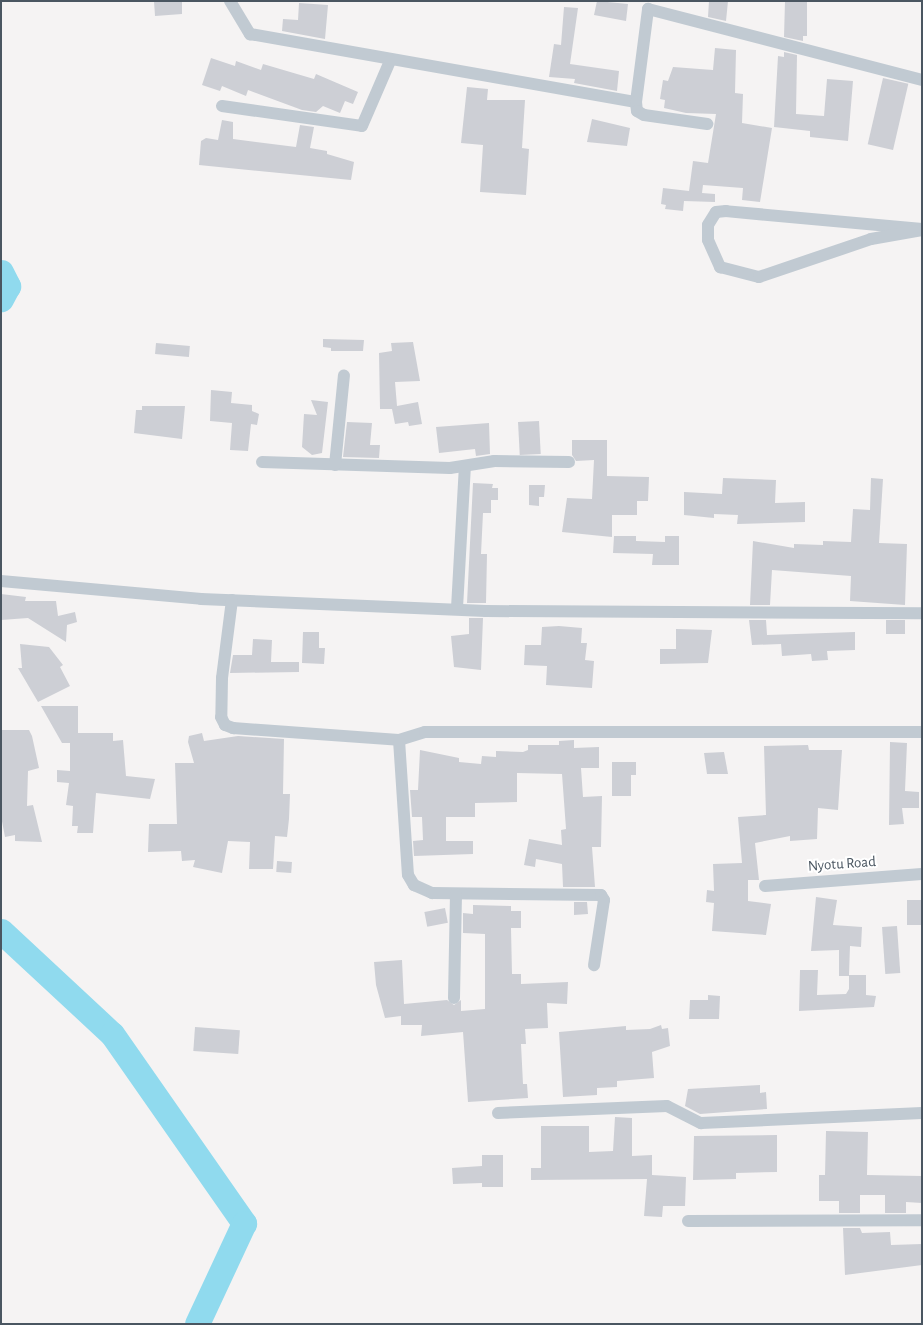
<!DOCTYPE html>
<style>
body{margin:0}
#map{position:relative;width:923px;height:1325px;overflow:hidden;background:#f5f3f3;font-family:"Alegreya Sans",sans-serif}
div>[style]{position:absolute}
.river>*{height:25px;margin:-12.5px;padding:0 12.5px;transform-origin:12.5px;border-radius:12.5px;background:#90daee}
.building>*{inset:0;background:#cdcfd5;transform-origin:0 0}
.minor>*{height:12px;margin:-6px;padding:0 6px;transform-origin:6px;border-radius:6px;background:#c1cad2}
span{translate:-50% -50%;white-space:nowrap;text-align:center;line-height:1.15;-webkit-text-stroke:4px #fff;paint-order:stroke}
.street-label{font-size:15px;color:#4a5661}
.frame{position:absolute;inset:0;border:2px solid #4a5661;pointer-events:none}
</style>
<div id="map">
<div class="river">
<div style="left:1px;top:272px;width:16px;rotate:63deg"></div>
<div style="left:8px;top:286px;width:15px;rotate:118deg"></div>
<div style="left:1px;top:931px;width:151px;rotate:42.9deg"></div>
<div style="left:112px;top:1034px;width:231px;rotate:55.1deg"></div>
<div style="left:244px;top:1223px;width:111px;rotate:115deg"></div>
</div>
<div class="building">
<div style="clip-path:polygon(154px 1px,182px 1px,182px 14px,155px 16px)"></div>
<div style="clip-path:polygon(597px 1px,628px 4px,626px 21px,594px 15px)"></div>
<div style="clip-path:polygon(709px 1px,728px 1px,726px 21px,708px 17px)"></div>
<div style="clip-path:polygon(785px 1px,807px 1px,807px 36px,803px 36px,803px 41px,784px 37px)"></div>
<div style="clip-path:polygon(299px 3px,328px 5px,325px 39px,282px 31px,283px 19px,298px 20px)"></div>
<div style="clip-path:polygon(564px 7px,578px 8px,570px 64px,619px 71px,617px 91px,574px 83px,575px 79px,549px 77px,554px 44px,561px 45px)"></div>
<div style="clip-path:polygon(715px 48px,736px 50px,735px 93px,743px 94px,742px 123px,772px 128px,760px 202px,742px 200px,743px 188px,703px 185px,702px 193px,715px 194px,715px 202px,684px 201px,683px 211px,665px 209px,666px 205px,661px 204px,663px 188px,689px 191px,693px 161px,708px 163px,716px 114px,686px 113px,664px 108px,665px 100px,660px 99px,663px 80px,668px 81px,673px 67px,713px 70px)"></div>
<div style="clip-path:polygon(784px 52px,797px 55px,796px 114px,824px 116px,827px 79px,853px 81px,848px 141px,810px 137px,810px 131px,774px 127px,778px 56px,784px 57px)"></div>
<div style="clip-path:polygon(211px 58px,235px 66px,236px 61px,261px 70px,263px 64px,314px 79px,316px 74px,358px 92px,353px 104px,345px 101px,340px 113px,323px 106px,316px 112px,302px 110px,248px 90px,246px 96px,222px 86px,220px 91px,202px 85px)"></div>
<div style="left:883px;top:78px;width:26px;height:68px;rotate:13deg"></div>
<div style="clip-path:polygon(467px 87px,488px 89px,487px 100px,525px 100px,522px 148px,529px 149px,526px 195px,480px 192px,483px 145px,461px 143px)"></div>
<div style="clip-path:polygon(592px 119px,630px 128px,627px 146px,587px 142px)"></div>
<div style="clip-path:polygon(222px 120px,233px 122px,233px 139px,296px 147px,300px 125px,314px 127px,310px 148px,327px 151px,327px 154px,354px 162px,351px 180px,199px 165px,201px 141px,206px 138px,218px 140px)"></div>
<div style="clip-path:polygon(323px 339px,364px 340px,363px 351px,331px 351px,331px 348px,323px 347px)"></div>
<div style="clip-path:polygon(413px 342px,420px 381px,395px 382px,397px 406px,418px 402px,422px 424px,409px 426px,408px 422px,395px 424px,392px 409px,380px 409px,379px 353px,392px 351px,391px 343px)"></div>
<div style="left:156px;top:343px;width:34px;height:11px;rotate:5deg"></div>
<div style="clip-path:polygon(211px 390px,232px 392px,231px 403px,252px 405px,252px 411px,259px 414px,257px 425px,251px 424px,248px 451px,230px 450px,232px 423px,210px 421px)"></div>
<div style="clip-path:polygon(311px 400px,328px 402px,322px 453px,312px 455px,302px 447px,304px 414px,317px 415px)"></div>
<div style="clip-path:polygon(142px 406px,185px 406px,182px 439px,134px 433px,136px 410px,142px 410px)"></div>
<div style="left:539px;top:421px;width:33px;height:21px;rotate:87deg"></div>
<div style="clip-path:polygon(347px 422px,372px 423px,370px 445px,380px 445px,379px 458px,343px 457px)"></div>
<div style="clip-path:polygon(489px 423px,490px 454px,476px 456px,475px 449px,439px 453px,436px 427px)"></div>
<div style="clip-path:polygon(572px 440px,607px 440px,607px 476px,649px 477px,648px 501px,637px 501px,637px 515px,612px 515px,612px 537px,562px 532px,567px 498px,592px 499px,594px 460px,576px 461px,572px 455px)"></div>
<div style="clip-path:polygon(723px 478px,776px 480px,775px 503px,805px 502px,805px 522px,737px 524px,738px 515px,714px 514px,714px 518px,684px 515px,684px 492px,722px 494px)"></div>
<div style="clip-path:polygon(871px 478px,883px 479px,879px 543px,907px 544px,905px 605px,850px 601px,851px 576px,772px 570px,770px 605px,750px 605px,753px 541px,794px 548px,794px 544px,823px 545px,823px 541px,851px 542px,853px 509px,870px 510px)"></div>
<div style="clip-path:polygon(473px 483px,493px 484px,492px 488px,498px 488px,498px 500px,491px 500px,491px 513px,483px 513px,481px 554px,487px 554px,486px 603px,467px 603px)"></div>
<div style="clip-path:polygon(529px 485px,545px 485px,544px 497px,539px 497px,539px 506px,529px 505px)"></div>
<div style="clip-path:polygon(614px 536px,636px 536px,636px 541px,665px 542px,665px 536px,679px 536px,679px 565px,652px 565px,653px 554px,613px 553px)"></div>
<div style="clip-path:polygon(1px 594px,26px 597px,25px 601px,56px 601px,58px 616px,75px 612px,77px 622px,67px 625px,66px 642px,28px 618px,1px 620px)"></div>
<div style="clip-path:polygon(469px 618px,483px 618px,481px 670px,454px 667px,451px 636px,469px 634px)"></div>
<div style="clip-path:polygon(749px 620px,766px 620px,767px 635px,855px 632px,855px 650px,827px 651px,828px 660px,812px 661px,811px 654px,782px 656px,781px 644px,752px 645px)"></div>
<div style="left:886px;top:620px;width:19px;height:14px"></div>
<div style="clip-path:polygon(559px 626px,582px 628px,581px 643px,587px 643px,585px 660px,594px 661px,592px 688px,546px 685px,547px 666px,524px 665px,525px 645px,541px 645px,542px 627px)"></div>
<div style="clip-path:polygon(676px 629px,712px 630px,708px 663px,660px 664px,660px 649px,676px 649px)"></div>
<div style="clip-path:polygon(303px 632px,319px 632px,319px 648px,325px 648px,324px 664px,302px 663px)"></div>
<div style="clip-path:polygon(253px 639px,272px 640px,271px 662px,299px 662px,299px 672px,230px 673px,233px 655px,252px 655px)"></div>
<div style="clip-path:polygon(20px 644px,49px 647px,63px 665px,60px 667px,70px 686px,38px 702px,18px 668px,22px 668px)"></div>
<div style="clip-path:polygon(41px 706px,78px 706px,78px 733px,113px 733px,113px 741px,123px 740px,126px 776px,155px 779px,150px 799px,96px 793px,93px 833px,77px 833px,78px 826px,72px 826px,73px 806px,66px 805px,69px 783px,57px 782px,57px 770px,70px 771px,70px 743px,62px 743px)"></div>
<div style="clip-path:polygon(1px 730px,29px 730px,32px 736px,39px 768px,28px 771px,27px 806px,33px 805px,42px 842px,15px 841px,15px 835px,5px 837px,1px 816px)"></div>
<div style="clip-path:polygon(202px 733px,204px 741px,238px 736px,284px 739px,283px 794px,290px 794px,289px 819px,287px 837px,275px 836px,273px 869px,249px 869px,250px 842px,228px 841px,222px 873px,193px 867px,195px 860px,182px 861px,181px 851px,148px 852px,149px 824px,177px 824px,175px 763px,194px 763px,188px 742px,189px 736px)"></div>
<div style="clip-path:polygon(574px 740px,574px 748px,599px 747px,599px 768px,581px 768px,583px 797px,602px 796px,601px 847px,592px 847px,595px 887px,563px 887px,562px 864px,536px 859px,535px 867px,524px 865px,529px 839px,562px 845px,561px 830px,566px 829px,562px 774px,517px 773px,517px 802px,475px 803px,475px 817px,446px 817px,446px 841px,473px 841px,473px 854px,414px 856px,413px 841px,423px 840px,422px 817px,412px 817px,410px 790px,418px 790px,420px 750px,459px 758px,459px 762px,481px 764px,482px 756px,496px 757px,496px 751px,523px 752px,528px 750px,528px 745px,559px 745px,559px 741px)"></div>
<div style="clip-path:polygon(890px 742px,907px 743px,905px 791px,919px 792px,919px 808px,902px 808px,904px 824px,889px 825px)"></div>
<div style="clip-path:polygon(808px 745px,809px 750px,842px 750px,838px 810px,818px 808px,817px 839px,790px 841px,790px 836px,755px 843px,759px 880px,748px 880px,748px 901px,771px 904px,766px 935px,712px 931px,714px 903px,706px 902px,707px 890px,714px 891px,713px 864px,742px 863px,738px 817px,766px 815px,764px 746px)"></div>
<div style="clip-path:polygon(724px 752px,728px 774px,707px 774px,704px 753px)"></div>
<div style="clip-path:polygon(612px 762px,636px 762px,636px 775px,631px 775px,631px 796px,612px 796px)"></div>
<div style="left:277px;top:861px;width:15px;height:11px;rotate:4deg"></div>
<div style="clip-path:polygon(816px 897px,837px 900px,833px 925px,862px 927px,861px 947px,850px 946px,849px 975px,866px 975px,866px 995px,876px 996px,874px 1007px,799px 1011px,800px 970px,818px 970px,817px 995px,846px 994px,849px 989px,849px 976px,839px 976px,839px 950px,811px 951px)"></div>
<div style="left:922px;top:900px;width:25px;height:15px;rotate:90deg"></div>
<div style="clip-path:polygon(574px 902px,587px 902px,588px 914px,574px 915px)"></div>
<div style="clip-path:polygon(473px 905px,511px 906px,511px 911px,521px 911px,521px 928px,511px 928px,512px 974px,521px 974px,521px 984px,568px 982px,567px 1004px,547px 1003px,548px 1028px,525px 1029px,526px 1044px,521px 1044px,523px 1084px,527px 1084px,528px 1098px,468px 1102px,463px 1032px,421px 1036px,422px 1025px,401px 1025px,401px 1016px,385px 1018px,376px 985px,374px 962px,402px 960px,404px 1004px,447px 1000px,454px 1005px,461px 1000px,461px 1011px,485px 1009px,485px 934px,463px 933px,463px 913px,473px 914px)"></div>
<div style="left:445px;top:908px;width:15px;height:21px;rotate:79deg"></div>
<div style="left:897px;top:926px;width:47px;height:15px;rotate:86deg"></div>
<div style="clip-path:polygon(708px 995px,720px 996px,719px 1019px,689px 1019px,690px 1000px,708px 1000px)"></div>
<div style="clip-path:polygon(661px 1025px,662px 1029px,668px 1028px,670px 1046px,652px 1052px,654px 1078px,617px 1081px,617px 1087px,597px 1088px,597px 1095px,563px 1097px,559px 1032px,626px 1026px,626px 1030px,650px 1029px)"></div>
<div style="left:195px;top:1027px;width:45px;height:24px;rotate:4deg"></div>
<div style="clip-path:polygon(760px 1085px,760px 1093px,766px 1092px,767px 1109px,700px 1114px,685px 1106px,688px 1089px)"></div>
<div style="clip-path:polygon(615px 1117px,632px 1118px,632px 1156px,652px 1155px,652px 1175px,686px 1177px,685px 1206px,663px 1206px,662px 1217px,644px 1216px,647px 1179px,531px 1180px,531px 1168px,541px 1168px,541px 1126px,589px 1126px,589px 1152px,613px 1151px)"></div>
<div style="clip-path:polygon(826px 1131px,868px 1132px,867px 1175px,922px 1176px,922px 1203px,906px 1202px,906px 1213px,885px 1213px,885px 1195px,860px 1195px,860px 1213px,839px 1213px,839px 1201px,819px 1201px,819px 1175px,825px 1175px)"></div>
<div style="clip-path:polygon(777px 1135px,777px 1172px,736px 1173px,736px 1179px,693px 1180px,694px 1136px)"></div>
<div style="clip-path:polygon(482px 1155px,503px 1155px,503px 1187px,482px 1187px,482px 1183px,453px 1184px,452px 1168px,482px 1166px)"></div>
<div style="clip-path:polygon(843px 1228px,860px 1228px,862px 1233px,890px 1232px,891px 1245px,922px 1244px,922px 1265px,845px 1275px)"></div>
</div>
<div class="minor">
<div style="left:230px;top:1px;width:39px;rotate:59deg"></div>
<div style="left:250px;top:34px;width:392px;rotate:10deg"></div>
<div style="left:636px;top:102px;width:94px;rotate:-82.6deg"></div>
<div style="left:648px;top:9px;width:283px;rotate:14.5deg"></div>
<div style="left:636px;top:102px;width:9px;rotate:84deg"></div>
<div style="left:637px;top:111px;width:8px;rotate:30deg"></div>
<div style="left:644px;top:115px;width:64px;rotate:8.1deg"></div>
<div style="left:222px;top:106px;width:141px;rotate:8.1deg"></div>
<div style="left:362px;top:126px;width:71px;rotate:-66.7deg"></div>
<div style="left:922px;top:229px;width:197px;rotate:-174.8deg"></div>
<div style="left:726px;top:211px;width:10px;rotate:174deg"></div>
<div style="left:716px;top:212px;width:15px;rotate:122deg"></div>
<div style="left:708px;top:225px;width:15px;rotate:90deg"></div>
<div style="left:708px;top:240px;width:30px;rotate:66deg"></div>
<div style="left:720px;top:267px;width:40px;rotate:14.4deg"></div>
<div style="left:759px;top:277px;width:118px;rotate:-18.7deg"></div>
<div style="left:871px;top:239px;width:52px;rotate:-10deg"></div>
<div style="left:262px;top:462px;width:188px;rotate:1.8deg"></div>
<div style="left:450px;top:468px;width:45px;rotate:-9deg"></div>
<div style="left:494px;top:461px;width:75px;rotate:0.8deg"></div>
<div style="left:335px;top:465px;width:90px;rotate:-84.3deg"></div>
<div style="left:1px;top:581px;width:201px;rotate:5.1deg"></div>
<div style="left:201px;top:599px;width:285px;rotate:2.4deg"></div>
<div style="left:486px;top:611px;width:436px;rotate:0.3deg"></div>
<div style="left:232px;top:600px;width:79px;rotate:97.3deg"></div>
<div style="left:222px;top:678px;width:39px;rotate:91deg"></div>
<div style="left:221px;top:717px;width:9px;rotate:63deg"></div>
<div style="left:225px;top:725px;width:9px;rotate:21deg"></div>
<div style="left:233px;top:728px;width:166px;rotate:4.1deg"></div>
<div style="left:399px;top:740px;width:27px;rotate:-17deg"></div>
<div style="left:425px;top:732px;width:497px"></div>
<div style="left:457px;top:608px;width:141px;rotate:-86.8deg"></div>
<div style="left:399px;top:740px;width:135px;rotate:86.2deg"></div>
<div style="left:408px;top:875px;width:12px;rotate:59deg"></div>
<div style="left:414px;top:885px;width:20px;rotate:24deg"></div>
<div style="left:432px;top:893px;width:169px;rotate:0.7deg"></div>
<div style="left:601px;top:895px;width:6px;rotate:59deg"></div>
<div style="left:604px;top:900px;width:66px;rotate:98.7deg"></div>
<div style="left:765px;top:886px;width:157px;rotate:-4.4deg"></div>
<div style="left:454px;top:998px;width:104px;rotate:-88.9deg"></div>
<div style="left:498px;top:1113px;width:169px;rotate:-2.4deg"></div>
<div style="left:667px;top:1106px;width:38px;rotate:27deg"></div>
<div style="left:701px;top:1123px;width:221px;rotate:-2.6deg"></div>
<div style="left:688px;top:1221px;width:234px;rotate:-0.2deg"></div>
</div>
<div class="street-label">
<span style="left:842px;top:864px;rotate:-4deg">Nyotu Road</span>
</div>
<div class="frame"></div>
</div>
